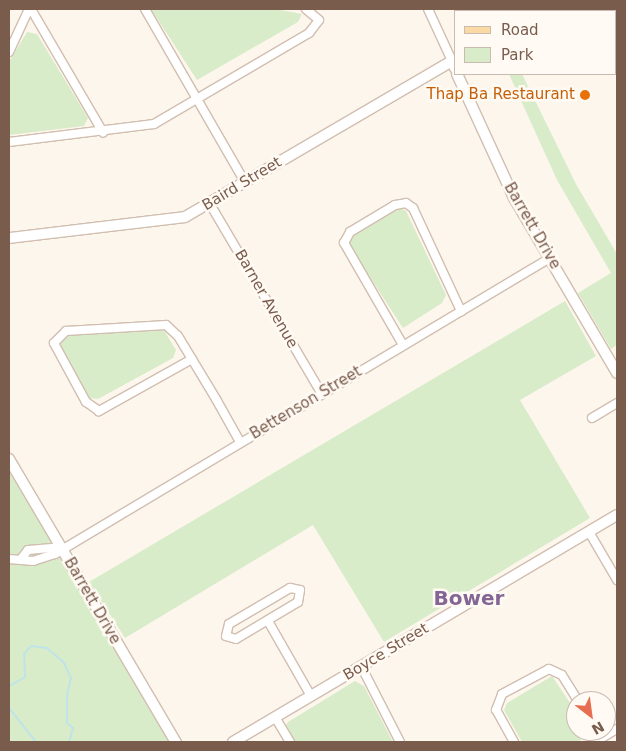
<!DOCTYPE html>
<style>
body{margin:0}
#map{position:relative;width:626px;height:751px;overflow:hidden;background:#fdf6ec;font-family:"DejaVu Sans",sans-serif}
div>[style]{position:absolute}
.green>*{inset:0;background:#d8ecc9}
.stream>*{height:2px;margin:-1px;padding:0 1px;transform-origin:1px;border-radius:1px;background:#bfe3e8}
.roads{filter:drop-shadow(1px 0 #d1beb0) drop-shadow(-1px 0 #d1beb0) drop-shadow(0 1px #d1beb0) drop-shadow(0 -1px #d1beb0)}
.street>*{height:8px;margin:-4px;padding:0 4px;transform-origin:4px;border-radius:4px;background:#fff}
.secondary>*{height:10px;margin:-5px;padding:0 5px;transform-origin:5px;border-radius:5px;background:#fff}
.primary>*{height:11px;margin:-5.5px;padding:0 5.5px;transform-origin:5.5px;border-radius:5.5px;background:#fbd9a5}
.dots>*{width:14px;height:14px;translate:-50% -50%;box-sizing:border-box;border:2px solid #fffaf3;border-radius:50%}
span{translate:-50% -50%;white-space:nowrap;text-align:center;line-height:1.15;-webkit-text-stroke:5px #fffaf3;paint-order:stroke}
.food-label{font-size:15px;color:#c56008}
.right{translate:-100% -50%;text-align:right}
.street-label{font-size:15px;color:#7a5c4d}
.district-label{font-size:20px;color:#846695;font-weight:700}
.frame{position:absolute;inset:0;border:10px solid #7a5c4d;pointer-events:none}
.legend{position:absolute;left:454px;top:10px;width:162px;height:65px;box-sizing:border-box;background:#fffaf3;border:1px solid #cabbb1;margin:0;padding:6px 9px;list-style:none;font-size:15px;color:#7a5c4d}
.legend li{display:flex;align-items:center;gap:10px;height:25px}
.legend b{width:25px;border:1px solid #cabbb1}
.north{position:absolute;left:566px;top:691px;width:50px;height:50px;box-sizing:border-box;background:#fffaf3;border:1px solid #cabbb1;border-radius:50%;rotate:150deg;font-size:14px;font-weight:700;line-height:20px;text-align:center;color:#7a5c4d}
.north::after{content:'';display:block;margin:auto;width:18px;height:22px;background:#e76f51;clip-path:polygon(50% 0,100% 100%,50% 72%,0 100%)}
</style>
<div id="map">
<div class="green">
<div style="clip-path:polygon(151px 9px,275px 9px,302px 14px,298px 22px,197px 80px)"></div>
<div style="clip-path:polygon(27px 32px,37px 34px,88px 118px,84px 126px,9px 135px,9px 62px)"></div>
<div style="clip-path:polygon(509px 74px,522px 74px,576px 184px,617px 254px,617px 345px,611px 349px,578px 293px,611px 273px,557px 180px)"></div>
<div style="clip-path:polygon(396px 205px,406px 211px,446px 295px,442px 303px,403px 328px,349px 245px,349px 235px)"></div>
<div style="clip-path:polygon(565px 301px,596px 356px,520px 400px,590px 518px,384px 642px,313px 525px,125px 638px,89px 582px)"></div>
<div style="clip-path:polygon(152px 324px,165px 332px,176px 350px,173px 358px,98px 399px,89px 398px,59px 348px,58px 337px,63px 332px)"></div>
<div style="clip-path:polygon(9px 470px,96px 619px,169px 742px,9px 742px)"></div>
<div style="clip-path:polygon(552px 676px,576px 712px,576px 731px,587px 731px,585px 738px,577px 742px,522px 742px,504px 710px,507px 703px)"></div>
<div style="clip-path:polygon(355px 681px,364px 686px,393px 742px,293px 742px,284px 728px,288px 722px)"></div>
</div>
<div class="stream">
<div style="left:9px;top:686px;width:18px;rotate:-29deg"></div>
<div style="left:25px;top:677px;width:23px;rotate:-92deg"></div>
<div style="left:24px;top:654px;width:11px;rotate:-49deg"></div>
<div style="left:31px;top:646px;width:16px;rotate:7deg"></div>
<div style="left:47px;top:648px;width:23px;rotate:41deg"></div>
<div style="left:64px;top:663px;width:17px;rotate:65deg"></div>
<div style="left:71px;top:678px;width:17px;rotate:103deg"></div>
<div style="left:67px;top:695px;width:28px;rotate:90deg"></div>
<div style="left:67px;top:723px;width:8px;rotate:40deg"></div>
<div style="left:73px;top:728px;width:15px;rotate:106deg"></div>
<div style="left:9px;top:708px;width:43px;rotate:51.5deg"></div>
</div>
<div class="roads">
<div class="street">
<div style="left:31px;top:9px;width:143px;rotate:59.7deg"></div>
<div style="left:145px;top:9px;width:200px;rotate:60deg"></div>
<div style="left:428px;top:9px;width:57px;rotate:65.2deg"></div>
<div style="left:595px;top:9px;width:2px;rotate:63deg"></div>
<div style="left:9px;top:52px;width:47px;rotate:-65.1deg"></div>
<div style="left:615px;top:55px;width:2px;rotate:-27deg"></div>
<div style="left:615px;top:62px;width:4px;rotate:63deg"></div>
<div style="left:9px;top:142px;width:146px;rotate:-7.1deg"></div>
<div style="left:154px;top:124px;width:180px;rotate:-30.4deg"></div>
<div style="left:309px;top:33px;width:16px;rotate:-52deg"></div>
<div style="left:319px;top:20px;width:17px;rotate:-140deg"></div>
<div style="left:210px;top:204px;width:221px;rotate:59.5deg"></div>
<div style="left:403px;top:345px;width:118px;rotate:-120deg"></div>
<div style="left:344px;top:243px;width:13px;rotate:-61deg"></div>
<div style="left:350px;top:232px;width:52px;rotate:-31deg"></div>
<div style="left:395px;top:205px;width:11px;rotate:-10deg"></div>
<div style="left:406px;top:203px;width:9px;rotate:36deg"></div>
<div style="left:413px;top:208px;width:114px;rotate:65deg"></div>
<div style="left:192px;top:359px;width:107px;rotate:150.8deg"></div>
<div style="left:99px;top:411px;width:16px;rotate:-145deg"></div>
<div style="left:86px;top:402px;width:67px;rotate:-118.5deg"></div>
<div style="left:54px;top:343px;width:17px;rotate:-45deg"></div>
<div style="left:66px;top:331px;width:100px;rotate:-3.4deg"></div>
<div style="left:166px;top:325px;width:16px;rotate:43deg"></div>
<div style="left:178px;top:336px;width:74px;rotate:58.9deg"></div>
<div style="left:216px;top:399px;width:49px;rotate:60.8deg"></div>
<div style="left:592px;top:418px;width:29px;rotate:-31deg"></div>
<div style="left:589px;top:532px;width:56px;rotate:59.7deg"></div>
<div style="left:9px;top:559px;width:24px;rotate:5deg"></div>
<div style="left:33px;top:561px;width:23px;rotate:-18deg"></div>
<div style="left:55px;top:554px;width:577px;rotate:-30.88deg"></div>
<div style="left:21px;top:559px;width:11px;rotate:-52deg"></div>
<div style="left:28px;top:550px;width:33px;rotate:-5deg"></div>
<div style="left:290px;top:588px;width:10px;rotate:11deg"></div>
<div style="left:300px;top:590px;width:12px;rotate:99deg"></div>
<div style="left:298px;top:602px;width:72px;rotate:149.2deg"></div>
<div style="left:236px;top:639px;width:10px;rotate:-163deg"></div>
<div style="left:226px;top:636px;width:12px;rotate:-76deg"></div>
<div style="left:229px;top:624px;width:71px;rotate:-30.5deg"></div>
<div style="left:268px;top:621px;width:86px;rotate:60.2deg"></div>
<div style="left:361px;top:666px;width:85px;rotate:62.8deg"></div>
<div style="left:275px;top:717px;width:29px;rotate:59deg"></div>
<div style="left:514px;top:742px;width:37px;rotate:-119deg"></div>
<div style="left:496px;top:710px;width:17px;rotate:-69deg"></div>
<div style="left:502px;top:694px;width:53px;rotate:-28deg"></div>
<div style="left:549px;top:669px;width:14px;rotate:25deg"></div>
<div style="left:562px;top:675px;width:31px;rotate:58deg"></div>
<div style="left:595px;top:742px;width:26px;rotate:-31deg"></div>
</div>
<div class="secondary">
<div style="left:457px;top:74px;width:136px;rotate:65.3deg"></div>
<div style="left:514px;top:198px;width:203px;rotate:59.5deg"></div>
<div style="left:9px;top:238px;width:177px;rotate:-6.8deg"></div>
<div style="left:185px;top:217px;width:309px;rotate:-30.3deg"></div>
<div style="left:452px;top:61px;width:8px;rotate:67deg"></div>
<div style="left:9px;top:459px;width:329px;rotate:59.5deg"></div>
<div style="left:233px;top:742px;width:446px;rotate:-30.6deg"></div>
</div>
<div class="primary">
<div style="left:615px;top:9px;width:4px;rotate:56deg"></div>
</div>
</div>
<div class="dots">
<div style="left:585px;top:95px;background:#e8710a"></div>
</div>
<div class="food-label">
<span class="right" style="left:575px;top:95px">Thap Ba Restaurant</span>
</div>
<div class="street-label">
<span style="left:242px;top:184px;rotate:-31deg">Baird Street</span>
<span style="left:532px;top:226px;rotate:60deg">Barrett Drive</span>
<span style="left:266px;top:299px;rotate:60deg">Barner Avenue</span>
<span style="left:306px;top:403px;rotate:-31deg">Bettenson Street</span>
<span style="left:92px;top:601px;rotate:60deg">Barrett Drive</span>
<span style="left:386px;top:652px;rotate:-31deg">Boyce Street</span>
</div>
<div class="district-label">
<span style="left:469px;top:598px">Bower</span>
</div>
<div class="frame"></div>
<ul class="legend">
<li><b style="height:6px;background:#fbd9a5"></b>Road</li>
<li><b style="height:14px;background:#d8ecc9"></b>Park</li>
</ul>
<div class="north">N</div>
</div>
